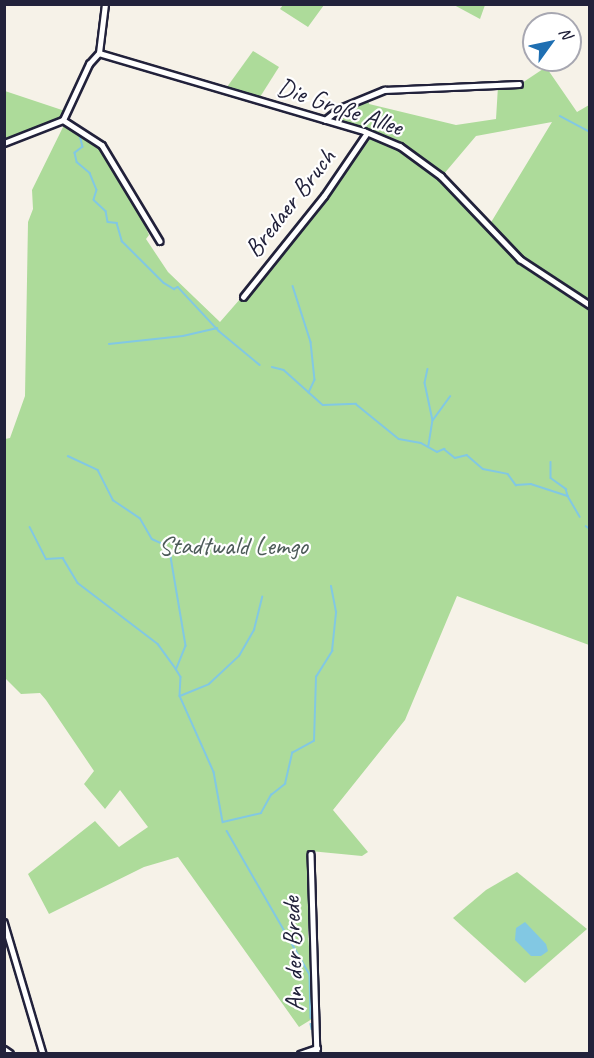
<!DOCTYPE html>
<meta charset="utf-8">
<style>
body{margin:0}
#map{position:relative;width:594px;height:1058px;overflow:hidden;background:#f6f2e8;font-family:Caveat,sans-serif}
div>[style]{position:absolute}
.green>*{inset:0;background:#addb9a}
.water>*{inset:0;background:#82c8e3}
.stream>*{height:1.5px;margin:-0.75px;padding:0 0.75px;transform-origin:0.75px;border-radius:0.75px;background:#82c8e3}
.roads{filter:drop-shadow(2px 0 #22223b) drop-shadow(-2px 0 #22223b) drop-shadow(0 2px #22223b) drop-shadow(0 -2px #22223b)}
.minor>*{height:4.5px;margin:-2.25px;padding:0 2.25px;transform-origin:2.25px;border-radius:2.25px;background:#fff}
.major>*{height:6px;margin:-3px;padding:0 3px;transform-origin:3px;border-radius:3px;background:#fff}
span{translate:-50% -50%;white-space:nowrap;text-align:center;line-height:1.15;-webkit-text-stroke:4.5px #fff;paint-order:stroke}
.street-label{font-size:26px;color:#22223b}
.park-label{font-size:26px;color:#4c5a58}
.frame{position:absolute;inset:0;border:6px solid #22223b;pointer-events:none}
.north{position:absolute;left:522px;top:12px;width:60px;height:60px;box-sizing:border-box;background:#fff;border:2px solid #a7a7b1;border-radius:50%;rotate:57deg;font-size:16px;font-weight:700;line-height:24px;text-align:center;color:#22223b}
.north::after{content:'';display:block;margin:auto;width:21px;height:27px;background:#1f6fb2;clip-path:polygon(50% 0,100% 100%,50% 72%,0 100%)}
</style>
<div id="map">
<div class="green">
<div style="clip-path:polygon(283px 5px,283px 4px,324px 5px,308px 27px,280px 9px)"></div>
<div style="clip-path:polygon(454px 5px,485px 5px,480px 19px)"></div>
<div style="clip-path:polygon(253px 51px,279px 67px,260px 97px,227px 87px)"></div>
<div style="clip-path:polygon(546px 67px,577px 112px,589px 105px,589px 645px,457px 596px,405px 720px,333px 810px,368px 852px,362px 856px,310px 851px,308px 932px,313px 1004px,312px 1019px,299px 1027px,178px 857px,144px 867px,49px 914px,28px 874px,95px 821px,119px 847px,148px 827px,120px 790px,105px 809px,84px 784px,94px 771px,46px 700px,40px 693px,21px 694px,5px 678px,5px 439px,10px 438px,25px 396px,28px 222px,33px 209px,32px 190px,65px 123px,77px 129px,100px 147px,136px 205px,149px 235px,146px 239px,168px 272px,220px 322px,283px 250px,368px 136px,400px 148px,439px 177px,497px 238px,500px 234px,490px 224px,552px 122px,476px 136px,443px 175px,402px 144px,329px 119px,340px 109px,368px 97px,369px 104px,456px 125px,496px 119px,498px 86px,522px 83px)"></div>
<div style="clip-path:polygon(5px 91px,65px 111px,59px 119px,5px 140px)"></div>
<div style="clip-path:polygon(517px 872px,587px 929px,525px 983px,453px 918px,486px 890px)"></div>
</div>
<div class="water">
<div style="clip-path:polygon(525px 922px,546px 944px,548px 951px,541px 956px,531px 956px,515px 940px,516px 928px)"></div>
</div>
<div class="stream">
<div style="left:560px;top:116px;width:34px;rotate:28deg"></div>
<div style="left:80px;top:135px;width:12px;rotate:76deg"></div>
<div style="left:83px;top:147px;width:10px;rotate:143deg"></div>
<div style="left:75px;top:153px;width:9px;rotate:77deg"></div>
<div style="left:77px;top:162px;width:17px;rotate:40deg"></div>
<div style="left:90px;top:173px;width:18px;rotate:68deg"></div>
<div style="left:97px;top:190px;width:10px;rotate:107deg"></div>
<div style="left:94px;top:200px;width:16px;rotate:43deg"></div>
<div style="left:106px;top:211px;width:11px;rotate:80deg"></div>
<div style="left:108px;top:222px;width:9px;rotate:6deg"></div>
<div style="left:117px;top:223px;width:19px;rotate:74deg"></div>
<div style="left:122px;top:241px;width:59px;rotate:45deg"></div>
<div style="left:164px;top:283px;width:12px;rotate:31deg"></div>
<div style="left:174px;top:289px;width:4px;rotate:-27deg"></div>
<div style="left:178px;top:287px;width:60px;rotate:47deg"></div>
<div style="left:219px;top:331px;width:53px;rotate:39.7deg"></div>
<div style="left:293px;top:286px;width:59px;rotate:72.2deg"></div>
<div style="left:311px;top:342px;width:38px;rotate:84deg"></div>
<div style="left:315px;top:380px;width:14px;rotate:115deg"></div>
<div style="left:109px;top:344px;width:74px;rotate:-6.2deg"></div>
<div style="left:183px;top:336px;width:35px;rotate:-13deg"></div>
<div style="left:272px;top:367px;width:12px;rotate:14deg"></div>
<div style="left:284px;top:370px;width:52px;rotate:41.9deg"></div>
<div style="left:323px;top:405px;width:33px;rotate:-2deg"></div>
<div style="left:356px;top:404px;width:55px;rotate:39.1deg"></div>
<div style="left:399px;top:439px;width:22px;rotate:10deg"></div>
<div style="left:421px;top:443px;width:18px;rotate:29deg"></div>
<div style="left:437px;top:452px;width:8px;rotate:-23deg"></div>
<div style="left:444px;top:449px;width:14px;rotate:39deg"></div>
<div style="left:455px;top:458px;width:12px;rotate:-14deg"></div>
<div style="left:467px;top:455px;width:21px;rotate:41deg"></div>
<div style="left:483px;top:469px;width:25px;rotate:11deg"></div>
<div style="left:508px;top:474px;width:14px;rotate:54deg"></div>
<div style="left:516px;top:485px;width:15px;rotate:-4deg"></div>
<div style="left:531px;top:484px;width:39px;rotate:18deg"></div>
<div style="left:568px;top:496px;width:24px;rotate:60deg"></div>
<div style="left:428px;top:369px;width:14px;rotate:102deg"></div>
<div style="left:425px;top:383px;width:38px;rotate:78deg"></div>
<div style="left:433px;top:420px;width:26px;rotate:99deg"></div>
<div style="left:433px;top:420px;width:29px;rotate:-54deg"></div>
<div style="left:68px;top:456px;width:33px;rotate:25deg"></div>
<div style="left:98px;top:470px;width:34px;rotate:63deg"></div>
<div style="left:113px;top:500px;width:32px;rotate:34deg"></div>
<div style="left:140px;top:518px;width:24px;rotate:60deg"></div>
<div style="left:152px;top:539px;width:12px;rotate:24deg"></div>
<div style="left:163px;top:544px;width:15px;rotate:58deg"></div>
<div style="left:171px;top:557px;width:90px;rotate:80.4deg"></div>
<div style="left:186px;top:646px;width:24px;rotate:112deg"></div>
<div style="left:551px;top:462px;width:16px;rotate:90deg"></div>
<div style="left:551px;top:478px;width:19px;rotate:36deg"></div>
<div style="left:566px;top:489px;width:7px;rotate:74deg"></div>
<div style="left:586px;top:526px;width:5px;rotate:37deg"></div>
<div style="left:30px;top:527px;width:36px;rotate:63deg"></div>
<div style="left:46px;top:559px;width:17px;rotate:-3deg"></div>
<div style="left:63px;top:558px;width:29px;rotate:59deg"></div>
<div style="left:78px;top:583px;width:101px;rotate:37.3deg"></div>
<div style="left:158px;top:644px;width:31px;rotate:54deg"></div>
<div style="left:176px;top:669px;width:9px;rotate:58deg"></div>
<div style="left:181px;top:677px;width:19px;rotate:93deg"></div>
<div style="left:180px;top:696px;width:83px;rotate:65.9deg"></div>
<div style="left:214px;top:772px;width:51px;rotate:79.8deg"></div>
<div style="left:223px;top:822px;width:39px;rotate:-13deg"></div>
<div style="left:261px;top:813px;width:21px;rotate:-61deg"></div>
<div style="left:271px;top:795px;width:18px;rotate:-38deg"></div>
<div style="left:285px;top:784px;width:32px;rotate:-77deg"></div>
<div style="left:292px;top:753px;width:25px;rotate:-29deg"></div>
<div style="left:314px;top:741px;width:64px;rotate:-88.2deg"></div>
<div style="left:316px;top:677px;width:31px;rotate:-58deg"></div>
<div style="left:332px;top:651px;width:39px;rotate:-84deg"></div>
<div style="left:336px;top:612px;width:26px;rotate:-101deg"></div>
<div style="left:180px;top:696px;width:31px;rotate:-22deg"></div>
<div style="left:209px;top:684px;width:41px;rotate:-43deg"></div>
<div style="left:239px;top:656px;width:30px;rotate:-60deg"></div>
<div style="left:254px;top:630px;width:34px;rotate:-76deg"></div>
<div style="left:227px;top:831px;width:166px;rotate:60deg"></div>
<div style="left:310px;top:975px;width:43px;rotate:88.7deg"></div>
<div style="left:311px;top:1024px;width:5px;rotate:79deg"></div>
</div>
<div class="roads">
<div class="minor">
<div style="left:99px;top:53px;width:276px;rotate:16.4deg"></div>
<div style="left:364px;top:131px;width:39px;rotate:23deg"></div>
<div style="left:400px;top:146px;width:51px;rotate:36.2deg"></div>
<div style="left:441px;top:176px;width:115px;rotate:46.4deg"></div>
<div style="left:520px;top:259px;width:84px;rotate:33.3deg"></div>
<div style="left:63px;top:120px;width:46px;rotate:32.7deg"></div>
<div style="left:102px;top:145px;width:112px;rotate:58.9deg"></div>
<div style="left:325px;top:120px;width:19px;rotate:-39deg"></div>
<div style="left:340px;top:108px;width:48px;rotate:-22.2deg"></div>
<div style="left:384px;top:90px;width:135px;rotate:-2.5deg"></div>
<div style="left:4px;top:143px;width:63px;rotate:-21.3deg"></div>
<div style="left:63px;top:120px;width:62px;rotate:-65.1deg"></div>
<div style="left:89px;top:64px;width:15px;rotate:-48deg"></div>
<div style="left:99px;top:53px;width:49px;rotate:-83deg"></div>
<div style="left:243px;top:297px;width:129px;rotate:-51.3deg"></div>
<div style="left:324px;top:196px;width:76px;rotate:-55.7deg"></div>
<div style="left:311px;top:854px;width:200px;rotate:88.3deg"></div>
<div style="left:4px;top:922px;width:138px;rotate:73.5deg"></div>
<div style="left:300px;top:1054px;width:18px;rotate:-19deg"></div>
</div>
<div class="major">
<div style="left:4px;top:1050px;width:7px;rotate:34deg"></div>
</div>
</div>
<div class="street-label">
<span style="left:340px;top:107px;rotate:19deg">Die Große Allee</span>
<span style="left:290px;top:203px;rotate:-52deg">Bredaer Bruch</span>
<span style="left:293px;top:954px;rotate:-92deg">An der Brede</span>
</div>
<div class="park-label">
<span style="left:233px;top:546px">Stadtwald Lemgo</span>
</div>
<div class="frame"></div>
<div class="north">N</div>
</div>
